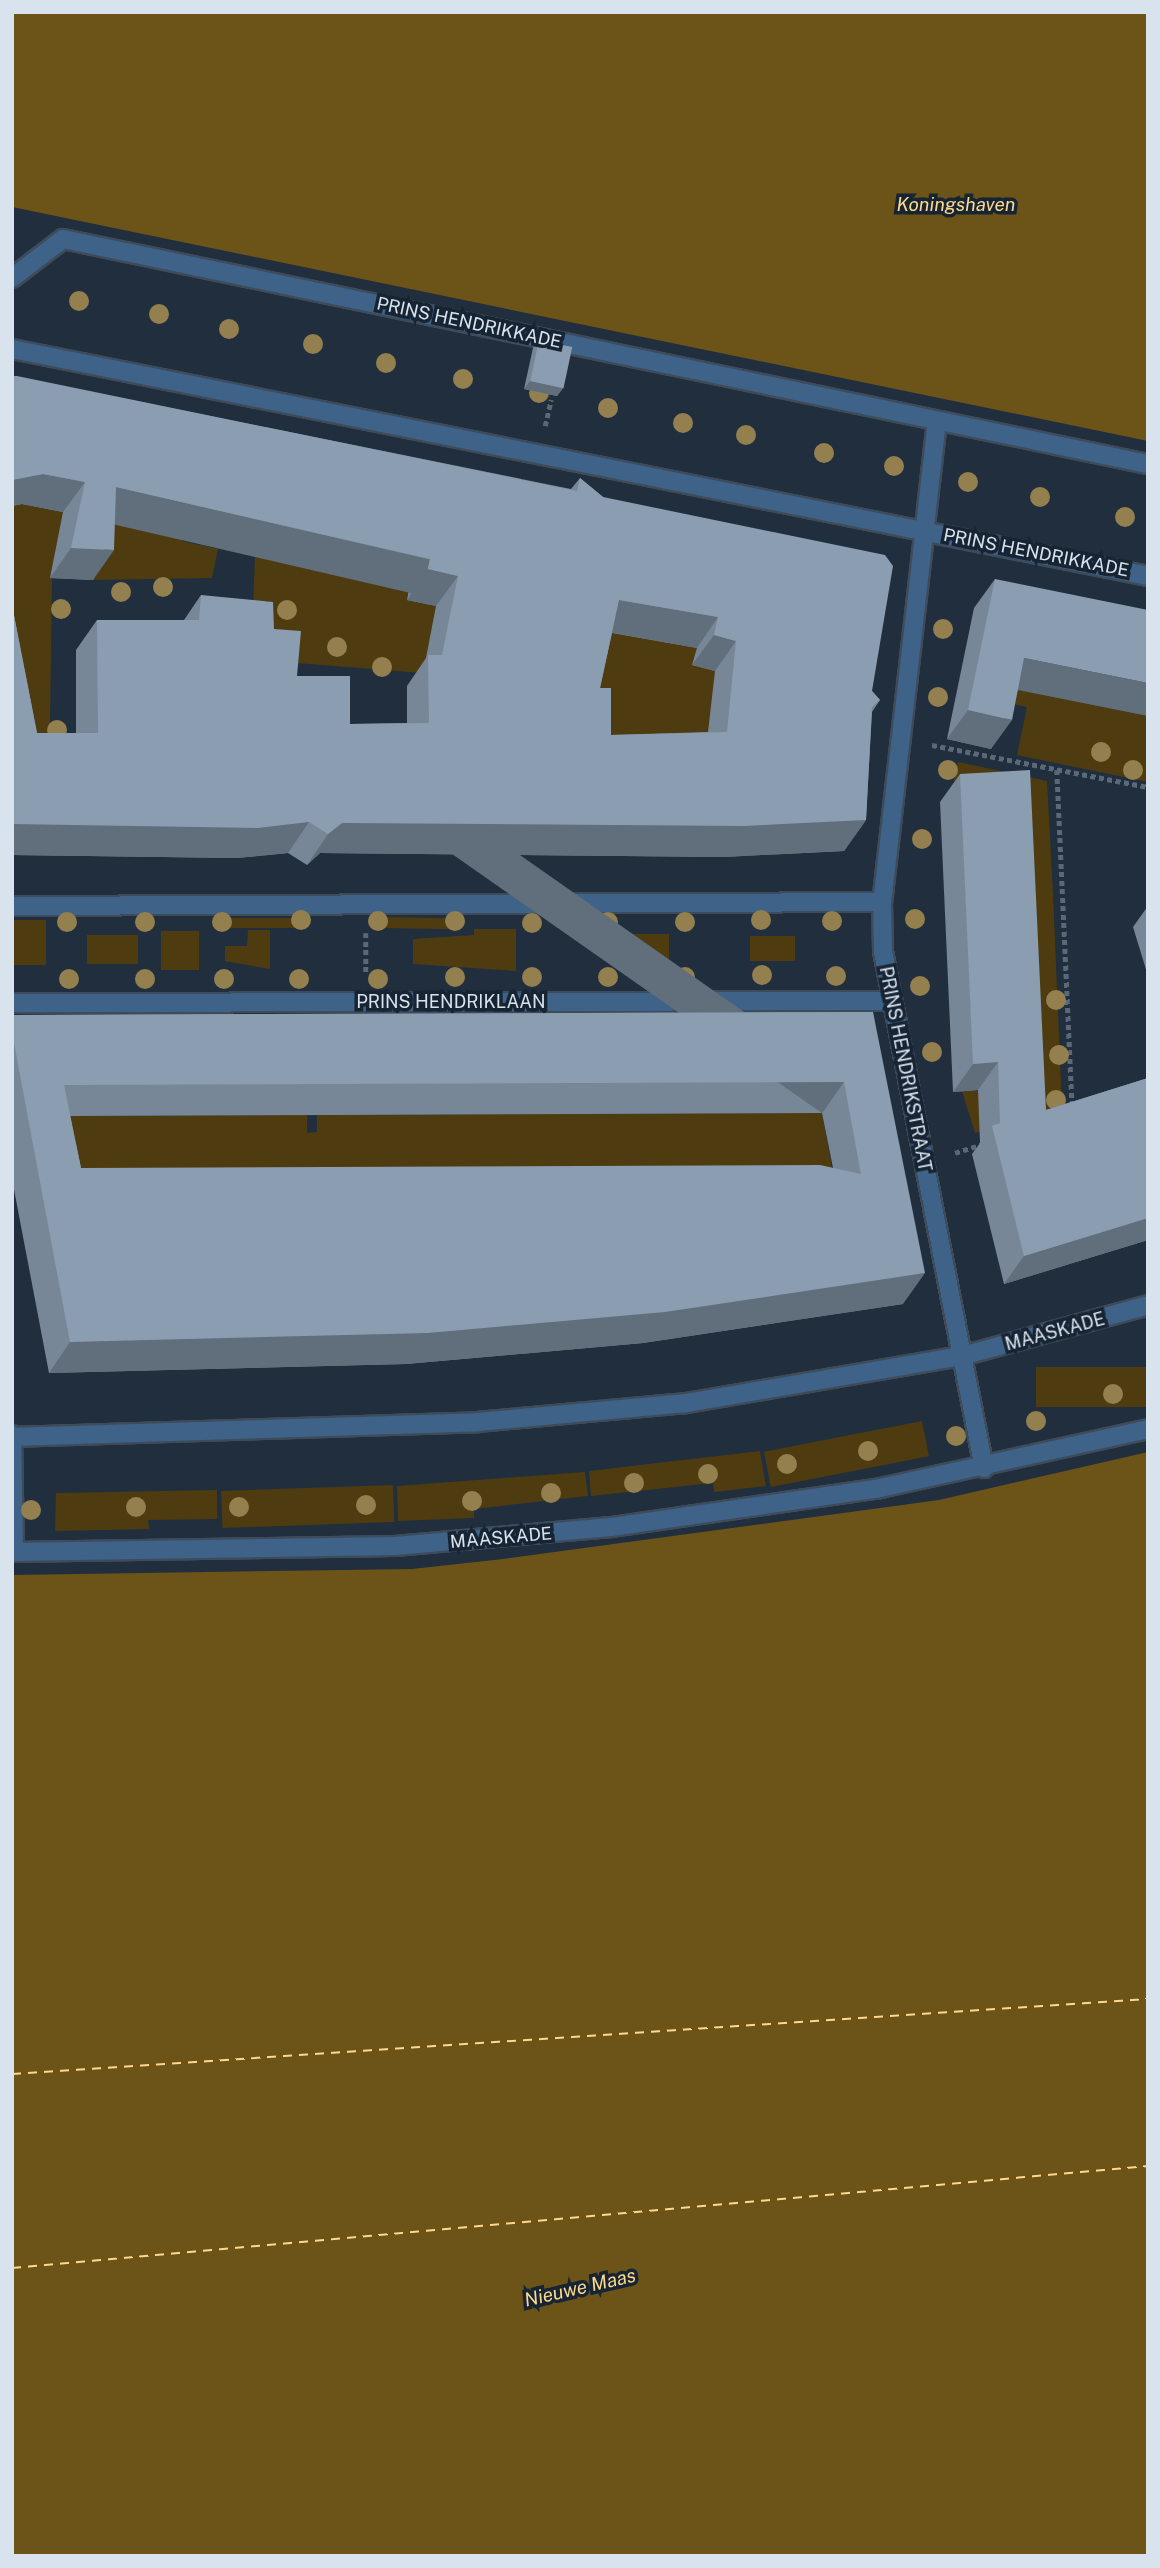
<!DOCTYPE html>
<style>
body{margin:0}
#map{position:relative;width:1160px;height:2568px;overflow:hidden;background:#202e3e;font-family:"Public Sans",sans-serif}
div>[style]{position:absolute}
.green>*{inset:0;background:#4e3c10;transform-origin:0 0}
.water>*{inset:0;background:#6c5318}
.ferry>*{height:2px;margin-top:-1px;transform-origin:0;background:repeating-linear-gradient(90deg,#fdd98a 0 9px,transparent 0 16px)}
.path>*{height:4.5px;margin-top:-2.25px;transform-origin:0;background:repeating-linear-gradient(90deg,#5b6876 0 5px,transparent 0 8.5px)}
.roads{filter:drop-shadow(2px 0 #3e4b5a) drop-shadow(-2px 0 #3e4b5a) drop-shadow(0 2px #3e4b5a) drop-shadow(0 -2px #3e4b5a)}
.minor>*{height:18px;margin:-9px;padding:0 9px;transform-origin:9px;border-radius:9px;background:#3f6288}
.trees>*{width:20px;height:20px;margin:-10px;border-radius:50%;background:#94804e}
.wall>*{inset:0;background:#788798}
.shaded-wall>*{inset:0;background:#616e7c;transform-origin:0 0}
.building>*{inset:0;background:#8b9db1;transform-origin:0 0}
span{translate:-50% -50%;white-space:nowrap;text-align:center;line-height:1.15;-webkit-text-stroke:7px #162434;paint-order:stroke}
.street-label{font-size:18px;color:#d9e3ee}
.water-label{font-size:19px;color:#fdd98a;font-style:italic}
.frame{position:absolute;inset:0;border:14px solid #d9e3ee;pointer-events:none}
</style>
<div id="map">
<div class="green">
<div style="clip-path:polygon(12px 502px,182px 534px,182px 541px,218px 549px,212px 578px,93px 580px,93px 567px,52px 578px,50px 723px,66px 724px,66px 764px,12px 764px)"></div>
<div style="clip-path:polygon(255px 556px,409px 589px,407px 599px,816px 665px,697px 766px,423px 673px,271px 661px,252px 632px)"></div>
<div style="clip-path:polygon(1012px 688px,1148px 715px,1148px 782px,1017px 755px,1027px 707px,1009px 703px)"></div>
<div style="clip-path:polygon(958px 762px,1047px 781px,1053px 895px,1062px 1107px,975px 1133px,962px 1091px,1023px 1089px,950px 801px)"></div>
<div style="left:384px;top:917px;width:67px;height:11px;rotate:1deg"></div>
<div style="left:227px;top:918px;width:69px;height:10px"></div>
<div style="left:12px;top:920px;width:34px;height:45px"></div>
<div style="clip-path:polygon(474px 929px,516px 929px,516px 971px,413px 964px,413px 939px,474px 935px)"></div>
<div style="clip-path:polygon(248px 930px,270px 930px,270px 969px,225px 961px,225px 946px,247px 946px)"></div>
<div style="left:161px;top:931px;width:38px;height:39px"></div>
<div style="left:632px;top:934px;width:37px;height:33px"></div>
<div style="left:87px;top:935px;width:51px;height:29px"></div>
<div style="left:750px;top:936px;width:45px;height:25px"></div>
<div style="clip-path:polygon(822px 1113px,835px 1184px,55px 1180px,43px 1116px,307px 1115px,307px 1133px,317px 1132px,317px 1115px)"></div>
<div style="left:1148px;top:1367px;width:40px;height:112px;rotate:90deg"></div>
<div style="left:922px;top:1421px;width:36px;height:161px;rotate:79deg"></div>
<div style="clip-path:polygon(760px 1451px,766px 1486px,714px 1492px,713px 1483px,591px 1496px,589px 1471px)"></div>
<div style="clip-path:polygon(585px 1472px,588px 1496px,474px 1509px,474px 1518px,398px 1521px,397px 1486px)"></div>
<div style="left:393px;top:1485px;width:37px;height:172px;rotate:88deg"></div>
<div style="clip-path:polygon(217px 1490px,217px 1519px,148px 1520px,149px 1529px,55px 1531px,56px 1493px)"></div>
</div>
<div class="water">
<div style="clip-path:polygon(12px 12px,1148px 12px,1148px 441px,12px 207px)"></div>
<div style="clip-path:polygon(1148px 1452px,1148px 2556px,12px 2556px,12px 1575px,412px 1569px,503px 1559px,939px 1500px)"></div>
</div>
<div class="ferry">
<div style="left:12px;top:2074px;width:1138px;rotate:-3.78deg"></div>
<div style="left:12px;top:2268px;width:1141px;rotate:-5.13deg"></div>
</div>
<div class="path">
<div style="left:545px;top:426px;width:27px;rotate:-77deg"></div>
<div style="left:932px;top:745px;width:220px;rotate:11deg"></div>
<div style="left:1057px;top:770px;width:335px;rotate:87.4deg"></div>
<div style="left:366px;top:933px;width:40px;rotate:90deg"></div>
<div style="left:955px;top:1153px;width:29px;rotate:-18deg"></div>
</div>
<div class="roads">
<div class="minor">
<div style="left:12px;top:278px;width:64px;rotate:-37.4deg"></div>
<div style="left:63px;top:239px;width:1108px;rotate:11.72deg"></div>
<div style="left:12px;top:349px;width:1158px;rotate:11.3deg"></div>
<div style="left:937px;top:421px;width:484px;rotate:96.5deg"></div>
<div style="left:882px;top:902px;width:49px;rotate:88.8deg"></div>
<div style="left:883px;top:951px;width:527px;rotate:78.95deg"></div>
<div style="left:12px;top:906px;width:870px;rotate:-0.26deg"></div>
<div style="left:12px;top:1003px;width:877px;rotate:-0.13deg"></div>
<div style="left:12px;top:1435px;width:117px;rotate:89deg"></div>
<div style="left:12px;top:1437px;width:466px;rotate:-1.8deg"></div>
<div style="left:478px;top:1422px;width:209px;rotate:-5.2deg"></div>
<div style="left:686px;top:1403px;width:280px;rotate:-9.7deg"></div>
<div style="left:962px;top:1356px;width:193px;rotate:-15.3deg"></div>
<div style="left:12px;top:1552px;width:383px;rotate:-0.9deg"></div>
<div style="left:395px;top:1546px;width:217px;rotate:-5deg"></div>
<div style="left:611px;top:1527px;width:272px;rotate:-8.2deg"></div>
<div style="left:880px;top:1488px;width:274px;rotate:-12.4deg"></div>
</div>
</div>
<div class="trees">
<div style="left:79px;top:301px"></div>
<div style="left:159px;top:314px"></div>
<div style="left:229px;top:329px"></div>
<div style="left:313px;top:344px"></div>
<div style="left:386px;top:363px"></div>
<div style="left:463px;top:379px"></div>
<div style="left:539px;top:393px"></div>
<div style="left:608px;top:408px"></div>
<div style="left:683px;top:423px"></div>
<div style="left:746px;top:435px"></div>
<div style="left:824px;top:453px"></div>
<div style="left:894px;top:466px"></div>
<div style="left:968px;top:482px"></div>
<div style="left:1040px;top:497px"></div>
<div style="left:1125px;top:517px"></div>
<div style="left:163px;top:587px"></div>
<div style="left:121px;top:592px"></div>
<div style="left:61px;top:609px"></div>
<div style="left:287px;top:610px"></div>
<div style="left:943px;top:629px"></div>
<div style="left:337px;top:647px"></div>
<div style="left:382px;top:667px"></div>
<div style="left:938px;top:697px"></div>
<div style="left:57px;top:730px"></div>
<div style="left:1101px;top:752px"></div>
<div style="left:948px;top:770px"></div>
<div style="left:1133px;top:770px"></div>
<div style="left:922px;top:839px"></div>
<div style="left:915px;top:919px"></div>
<div style="left:301px;top:920px"></div>
<div style="left:761px;top:920px"></div>
<div style="left:378px;top:921px"></div>
<div style="left:455px;top:921px"></div>
<div style="left:832px;top:921px"></div>
<div style="left:67px;top:922px"></div>
<div style="left:145px;top:922px"></div>
<div style="left:222px;top:922px"></div>
<div style="left:608px;top:922px"></div>
<div style="left:685px;top:922px"></div>
<div style="left:532px;top:923px"></div>
<div style="left:762px;top:975px"></div>
<div style="left:836px;top:976px"></div>
<div style="left:455px;top:977px"></div>
<div style="left:532px;top:977px"></div>
<div style="left:608px;top:977px"></div>
<div style="left:685px;top:977px"></div>
<div style="left:69px;top:979px"></div>
<div style="left:145px;top:979px"></div>
<div style="left:224px;top:979px"></div>
<div style="left:299px;top:979px"></div>
<div style="left:378px;top:979px"></div>
<div style="left:920px;top:986px"></div>
<div style="left:1056px;top:1000px"></div>
<div style="left:932px;top:1052px"></div>
<div style="left:1059px;top:1055px"></div>
<div style="left:1056px;top:1100px"></div>
<div style="left:1113px;top:1394px"></div>
<div style="left:1036px;top:1421px"></div>
<div style="left:956px;top:1436px"></div>
<div style="left:868px;top:1451px"></div>
<div style="left:787px;top:1464px"></div>
<div style="left:708px;top:1474px"></div>
<div style="left:634px;top:1483px"></div>
<div style="left:551px;top:1493px"></div>
<div style="left:472px;top:1501px"></div>
<div style="left:366px;top:1505px"></div>
<div style="left:136px;top:1507px"></div>
<div style="left:239px;top:1507px"></div>
<div style="left:31px;top:1510px"></div>
</div>
<div class="wall">
<div style="clip-path:polygon(539px 340px,563px 388px,557px 396px,524px 389px,533px 348px)"></div>
<div style="clip-path:polygon(evenodd,12px 376px,571px 489px,580px 478px,603px 497px,872px 691px,880px 700px,872px 712px,866px 820px,844px 851px,723px 857px,320px 853px,307px 865px,288px 853px,237px 858px,12px 855px,12px 605px,37px 733px,76px 733px,76px 650px,97px 620px,184px 620px,201px 595px,274px 629px,297px 676px,350px 724px,407px 723px,407px 686px,426px 658px,436px 606px,407px 600px,409px 589px,115px 522px,93px 580px,50px 578px,63px 512px,22px 504px,12px 506px,12px 376px,612px 633px,697px 648px,692px 665px,715px 671px,708px 732px,611px 735px,600px 688px,612px 633px)"></div>
<div style="clip-path:polygon(995px 579px,1018px 690px,991px 749px,947px 739px,974px 608px)"></div>
<div style="clip-path:polygon(960px 774px,1046px 1110px,1148px 1078px,1148px 1240px,1004px 1284px,972px 1154px,980px 1143px,978px 1090px,953px 1092px,940px 802px)"></div>
<div style="clip-path:polygon(1148px 906px,1148px 976px,1133px 927px)"></div>
<div style="clip-path:polygon(evenodd,873px 1012px,903px 1304px,643px 1343px,406px 1364px,49px 1373px,12px 1179px,12px 1015px,873px 1012px,822px 1113px,833px 1168px,81px 1168px,70px 1116px,822px 1113px)"></div>
</div>
<div class="shaded-wall">
<div style="clip-path:polygon(530px 381px,563px 388px,557px 396px,524px 389px)"></div>
<div style="clip-path:polygon(43px 474px,85px 482px,63px 512px,22px 504px,12px 506px,12px 480px)"></div>
<div style="left:116px;top:487px;width:322px;height:37px;rotate:13deg"></div>
<div style="clip-path:polygon(71px 548px,114px 550px,93px 580px,50px 578px)"></div>
<div style="clip-path:polygon(428px 569px,458px 576px,436px 606px,407px 600px)"></div>
<div style="clip-path:polygon(619px 600px,718px 617px,697px 648px,597px 630px)"></div>
<div style="clip-path:polygon(714px 635px,736px 641px,715px 671px,692px 665px)"></div>
<div style="clip-path:polygon(1024px 658px,1148px 683px,1148px 716px,1003px 687px)"></div>
<div style="clip-path:polygon(968px 710px,1012px 720px,991px 749px,947px 739px)"></div>
<div style="clip-path:polygon(866px 820px,844px 851px,723px 857px,320px 853px,307px 865px,328px 834px,342px 823px)"></div>
<div style="clip-path:polygon(309px 822px,288px 853px,237px 858px,12px 855px,12px 824px)"></div>
<div style="clip-path:polygon(998px 1062px,978px 1090px,953px 1092px,973px 1064px)"></div>
<div style="left:844px;top:1082px;width:38px;height:780px;rotate:125deg"></div>
<div style="clip-path:polygon(1148px 1218px,1148px 1240px,1004px 1284px,1024px 1256px)"></div>
<div style="clip-path:polygon(925px 1273px,903px 1304px,643px 1343px,406px 1364px,49px 1373px,70px 1342px)"></div>
</div>
<div class="building">
<div style="left:539px;top:340px;width:34px;height:42px;rotate:12deg"></div>
<div style="clip-path:polygon(evenodd,12px 376px,17px 376px,577px 491px,580px 478px,603px 497px,885px 555px,893px 566px,872px 691px,880px 700px,872px 707px,866px 820px,744px 826px,342px 823px,328px 834px,309px 822px,258px 828px,12px 824px,12px 605px,37px 733px,98px 733px,97px 620px,199px 620px,201px 595px,273px 602px,274px 629px,301px 631px,297px 676px,350px 676px,350px 724px,429px 723px,428px 655px,442px 655px,458px 576px,428px 569px,430px 559px,116px 487px,114px 550px,71px 548px,85px 482px,43px 474px,12px 480px,12px 376px,619px 600px,718px 617px,714px 635px,736px 641px,727px 732px,611px 735px,611px 688px,600px 688px,619px 600px)"></div>
<div style="clip-path:polygon(995px 579px,1148px 610px,1148px 683px,1024px 658px,1012px 720px,968px 710px)"></div>
<div style="clip-path:polygon(1030px 770px,1046px 1110px,1148px 1078px,1148px 1218px,1024px 1256px,992px 1126px,1000px 1123px,998px 1062px,973px 1064px,960px 774px)"></div>
<div style="clip-path:polygon(evenodd,873px 1012px,925px 1273px,665px 1312px,428px 1333px,70px 1342px,12px 1032px,12px 1015px,873px 1012px,844px 1082px,861px 1174px,820px 1165px,81px 1168px,64px 1085px,844px 1082px)"></div>
</div>
<div class="street-label">
<span style="left:469px;top:323px;rotate:12deg">PRINS HENDRIKKADE</span>
<span style="left:1036px;top:553px;rotate:11deg">PRINS HENDRIKKADE</span>
<span style="left:451px;top:1002px">PRINS HENDRIKLAAN</span>
<span style="left:905px;top:1069px;rotate:79deg">PRINS HENDRIKSTRAAT</span>
<span style="left:1055px;top:1332px;rotate:-15deg">MAASKADE</span>
<span style="left:501px;top:1538px;rotate:-5deg">MAASKADE</span>
</div>
<div class="water-label">
<span style="left:956px;top:205px">Koningshaven</span>
<span style="left:580px;top:2288px;rotate:-13deg">Nieuwe Maas</span>
</div>
<div class="frame"></div>
</div>
